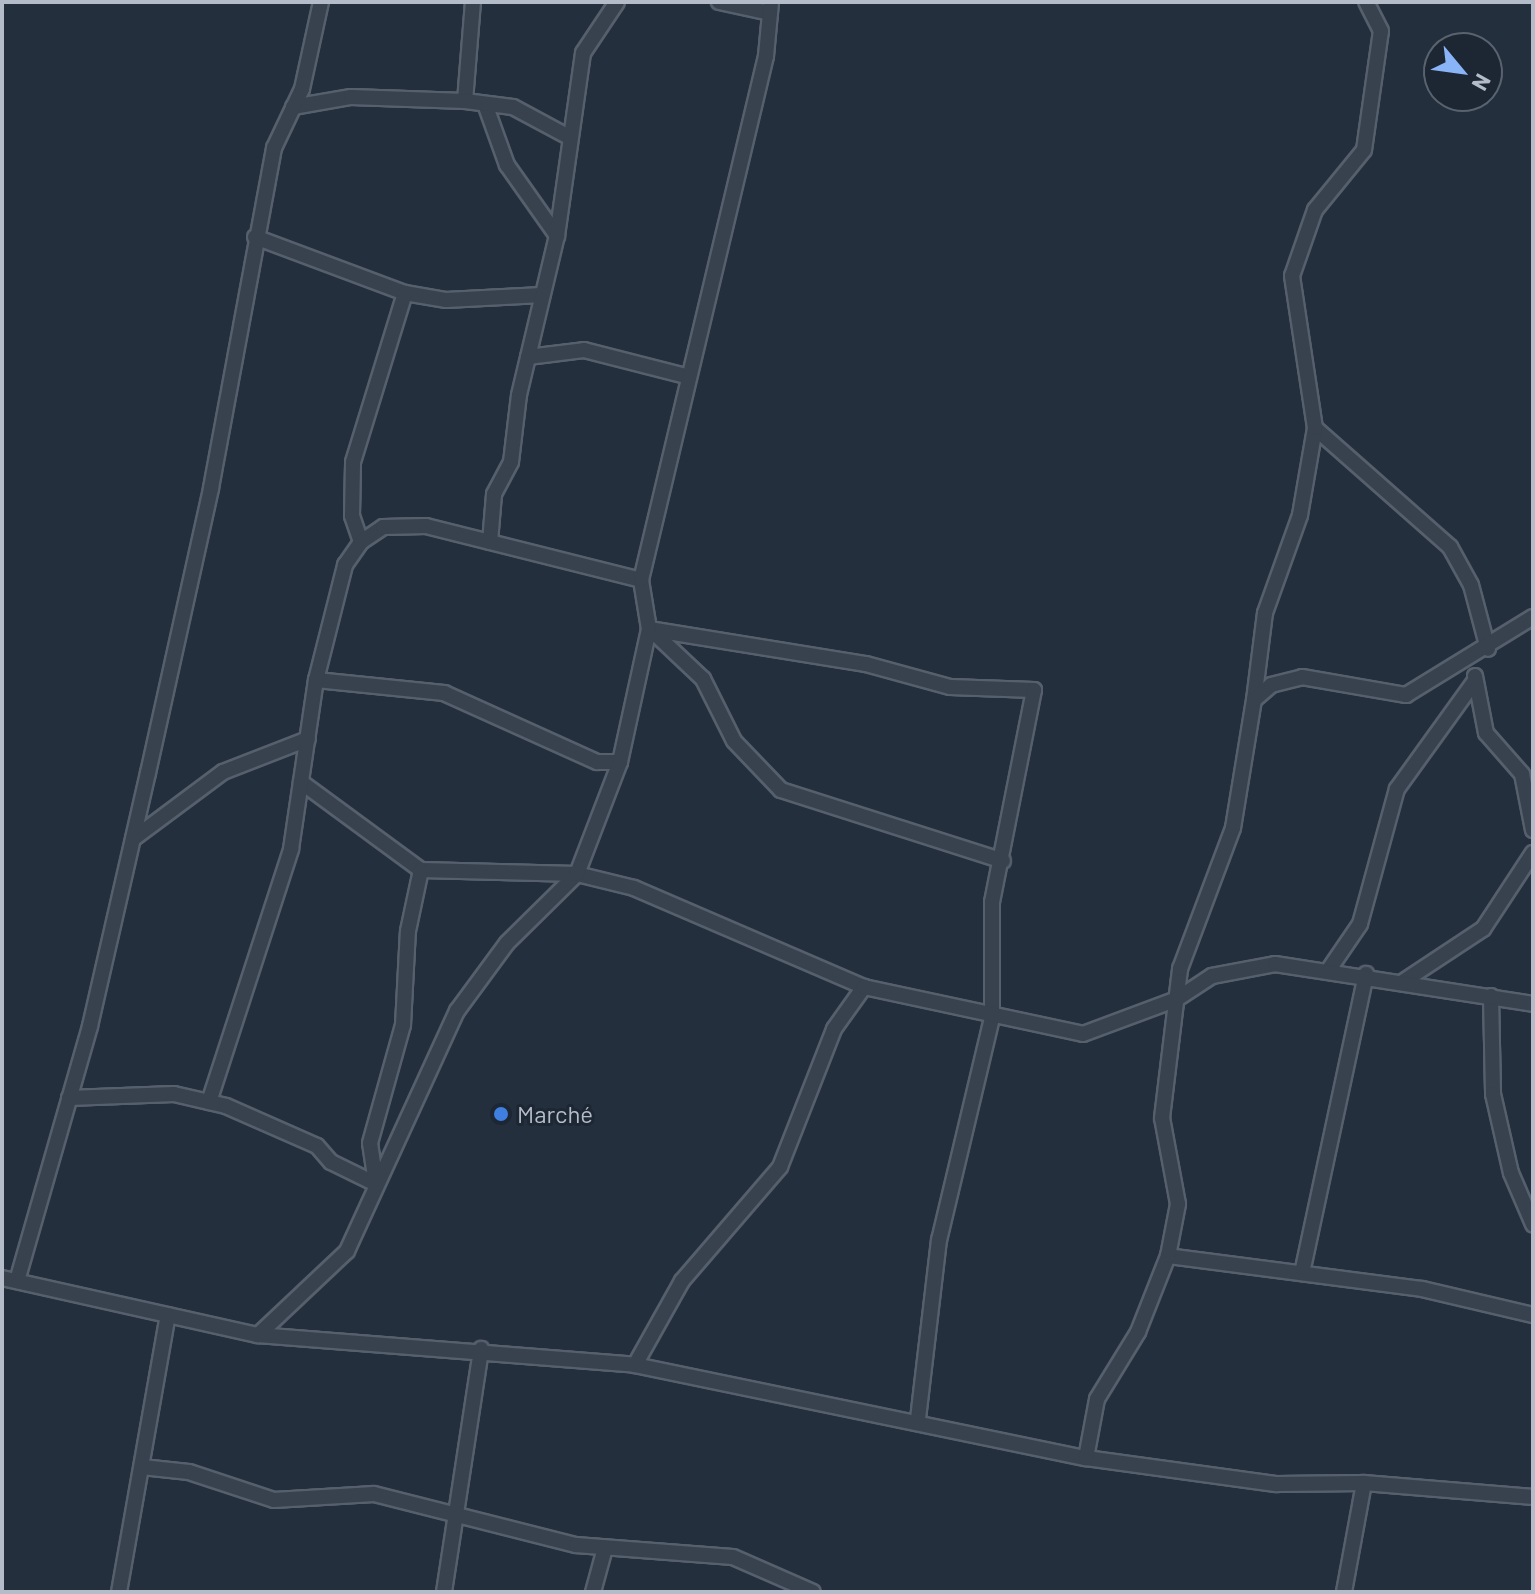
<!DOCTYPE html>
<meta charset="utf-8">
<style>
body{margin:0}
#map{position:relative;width:1535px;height:1594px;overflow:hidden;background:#242f3e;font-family:Barlow,sans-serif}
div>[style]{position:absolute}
.roads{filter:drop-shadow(2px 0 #565f6c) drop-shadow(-2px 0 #565f6c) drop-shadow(0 2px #565f6c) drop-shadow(0 -2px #565f6c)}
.street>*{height:14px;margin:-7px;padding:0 7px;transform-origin:7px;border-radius:7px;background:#38414e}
.dots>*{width:22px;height:22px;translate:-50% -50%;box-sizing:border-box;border:4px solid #1d2633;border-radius:50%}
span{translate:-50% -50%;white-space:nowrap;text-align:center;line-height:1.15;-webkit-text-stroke:6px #1d2633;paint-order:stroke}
.poi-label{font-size:24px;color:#b4bcc9}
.left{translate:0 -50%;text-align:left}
.frame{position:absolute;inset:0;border:4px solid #b4bcc9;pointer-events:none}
.north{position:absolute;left:1423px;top:32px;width:80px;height:80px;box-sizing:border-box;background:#1d2633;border:2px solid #59626f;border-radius:50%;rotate:119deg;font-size:22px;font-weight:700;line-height:32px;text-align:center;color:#b4bcc9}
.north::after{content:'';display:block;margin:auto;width:28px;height:36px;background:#8ab4f8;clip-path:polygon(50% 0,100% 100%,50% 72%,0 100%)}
</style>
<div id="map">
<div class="roads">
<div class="street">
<div style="left:719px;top:2px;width:52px;rotate:12.2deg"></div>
<div style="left:465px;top:101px;width:99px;rotate:-85.4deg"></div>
<div style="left:485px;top:104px;width:65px;rotate:70.2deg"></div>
<div style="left:507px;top:165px;width:87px;rotate:54.8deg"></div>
<div style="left:293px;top:107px;width:59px;rotate:-9.8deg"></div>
<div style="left:351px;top:97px;width:114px;rotate:2deg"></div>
<div style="left:465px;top:101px;width:48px;rotate:7.1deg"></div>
<div style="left:513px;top:107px;width:61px;rotate:28.2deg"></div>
<div style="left:255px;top:237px;width:160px;rotate:20.5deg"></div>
<div style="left:405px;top:293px;width:42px;rotate:9.7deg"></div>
<div style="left:446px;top:300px;width:96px;rotate:-3deg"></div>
<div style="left:528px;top:357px;width:56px;rotate:-7.1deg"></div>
<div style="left:584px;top:350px;width:105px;rotate:14.3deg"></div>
<div style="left:1315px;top:428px;width:180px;rotate:41.4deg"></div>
<div style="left:1450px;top:547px;width:43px;rotate:61.1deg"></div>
<div style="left:1471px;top:585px;width:66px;rotate:75.1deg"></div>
<div style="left:361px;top:542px;width:28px;rotate:-109deg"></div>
<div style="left:352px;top:516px;width:54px;rotate:-88.9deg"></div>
<div style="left:353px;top:462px;width:177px;rotate:-72.9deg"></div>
<div style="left:490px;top:542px;width:48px;rotate:-85.2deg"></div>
<div style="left:494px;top:494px;width:36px;rotate:-62deg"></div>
<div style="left:511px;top:462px;width:67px;rotate:-83.2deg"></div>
<div style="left:519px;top:395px;width:163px;rotate:-76.6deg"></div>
<div style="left:557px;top:236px;width:185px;rotate:-81.9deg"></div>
<div style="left:583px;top:53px;width:61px;rotate:-56.3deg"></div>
<div style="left:649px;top:629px;width:220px;rotate:9.2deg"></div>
<div style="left:866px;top:664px;width:87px;rotate:15.3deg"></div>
<div style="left:950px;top:687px;width:84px;rotate:2deg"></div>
<div style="left:1034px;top:690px;width:216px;rotate:101.2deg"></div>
<div style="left:992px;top:902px;width:116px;rotate:90deg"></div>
<div style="left:992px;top:1018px;width:228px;rotate:103.4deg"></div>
<div style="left:939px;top:1240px;width:181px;rotate:96.7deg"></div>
<div style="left:650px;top:629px;width:73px;rotate:43.3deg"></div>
<div style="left:703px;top:679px;width:69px;rotate:63.4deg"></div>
<div style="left:734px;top:741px;width:68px;rotate:46.2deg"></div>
<div style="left:781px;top:790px;width:233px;rotate:17.7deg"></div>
<div style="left:1475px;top:676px;width:58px;rotate:79.1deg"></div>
<div style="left:1486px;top:733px;width:55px;rotate:48.7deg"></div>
<div style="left:1522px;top:774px;width:57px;rotate:78.9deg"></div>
<div style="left:316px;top:680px;width:129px;rotate:5.8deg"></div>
<div style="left:444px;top:693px;width:168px;rotate:24.3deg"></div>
<div style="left:597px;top:762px;width:23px"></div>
<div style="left:1254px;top:700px;width:88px;rotate:-82.8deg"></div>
<div style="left:1265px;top:613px;width:104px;rotate:-70.3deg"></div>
<div style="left:1300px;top:515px;width:88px;rotate:-80.2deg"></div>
<div style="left:1315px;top:428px;width:154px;rotate:-98.6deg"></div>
<div style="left:1292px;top:276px;width:70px;rotate:-70.8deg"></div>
<div style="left:1315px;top:210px;width:77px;rotate:-50.8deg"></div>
<div style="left:1364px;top:150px;width:120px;rotate:-81.9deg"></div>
<div style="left:1381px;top:31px;width:33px;rotate:-117deg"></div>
<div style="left:301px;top:782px;width:149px;rotate:36.3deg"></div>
<div style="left:421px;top:870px;width:156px;rotate:1.5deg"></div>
<div style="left:577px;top:874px;width:59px;rotate:13.8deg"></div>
<div style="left:634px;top:888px;width:250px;rotate:23.3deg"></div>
<div style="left:133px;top:839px;width:112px;rotate:-36.7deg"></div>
<div style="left:223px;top:772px;width:91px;rotate:-21.2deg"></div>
<div style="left:1330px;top:968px;width:53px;rotate:-55.7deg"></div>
<div style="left:1360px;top:924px;width:140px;rotate:-74.7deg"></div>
<div style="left:1397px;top:789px;width:133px;rotate:-54.2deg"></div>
<div style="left:1404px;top:981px;width:95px;rotate:-33.4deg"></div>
<div style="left:1483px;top:929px;width:91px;rotate:-56.7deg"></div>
<div style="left:1491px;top:996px;width:98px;rotate:88.8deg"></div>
<div style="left:1493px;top:1094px;width:81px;rotate:77.2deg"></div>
<div style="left:1511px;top:1173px;width:56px;rotate:66.7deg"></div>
<div style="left:69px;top:1098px;width:105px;rotate:-2.2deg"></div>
<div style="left:174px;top:1094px;width:53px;rotate:13deg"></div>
<div style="left:226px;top:1106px;width:99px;rotate:23.7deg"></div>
<div style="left:317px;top:1146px;width:21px;rotate:49deg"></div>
<div style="left:331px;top:1162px;width:50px;rotate:26.1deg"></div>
<div style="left:209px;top:1102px;width:266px;rotate:-72deg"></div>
<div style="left:291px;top:849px;width:171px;rotate:-81.6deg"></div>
<div style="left:316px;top:680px;width:119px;rotate:-75.8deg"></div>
<div style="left:345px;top:565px;width:28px;rotate:-55deg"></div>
<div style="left:361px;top:542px;width:27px;rotate:-34deg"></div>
<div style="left:383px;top:527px;width:43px;rotate:-1.3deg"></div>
<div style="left:426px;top:526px;width:222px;rotate:14.1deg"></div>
<div style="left:376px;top:1183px;width:40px;rotate:-98.5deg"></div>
<div style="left:370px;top:1143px;width:123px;rotate:-74.4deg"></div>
<div style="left:403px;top:1025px;width:94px;rotate:-87deg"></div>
<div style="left:408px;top:931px;width:62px;rotate:-78deg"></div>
<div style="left:1168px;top:1256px;width:256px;rotate:7.4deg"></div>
<div style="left:1422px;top:1289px;width:114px;rotate:13.2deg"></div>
<div style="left:1302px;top:1273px;width:306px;rotate:-77.9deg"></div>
<div style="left:2px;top:1278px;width:262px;rotate:12.6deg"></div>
<div style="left:258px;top:1335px;width:378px;rotate:4.5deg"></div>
<div style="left:635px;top:1365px;width:460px;rotate:11.7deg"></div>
<div style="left:1086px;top:1458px;width:193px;rotate:7.8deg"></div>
<div style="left:1277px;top:1484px;width:87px;rotate:-0.7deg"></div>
<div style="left:1364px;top:1483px;width:170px;rotate:4.7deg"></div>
<div style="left:17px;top:1281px;width:265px;rotate:-74deg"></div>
<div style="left:90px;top:1026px;width:260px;rotate:-77.1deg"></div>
<div style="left:148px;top:773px;width:292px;rotate:-77.5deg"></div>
<div style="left:211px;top:488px;width:346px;rotate:-79.5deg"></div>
<div style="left:274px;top:148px;width:65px;rotate:-64.6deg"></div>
<div style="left:302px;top:89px;width:89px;rotate:-77.7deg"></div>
<div style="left:258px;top:1335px;width:122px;rotate:-43.3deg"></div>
<div style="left:347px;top:1251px;width:264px;rotate:-65.4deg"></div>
<div style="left:457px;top:1011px;width:84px;rotate:-53.7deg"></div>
<div style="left:507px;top:943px;width:98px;rotate:-44.6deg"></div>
<div style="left:577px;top:874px;width:120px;rotate:-69deg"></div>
<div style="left:620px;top:762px;width:136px;rotate:-77.7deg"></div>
<div style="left:649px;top:629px;width:50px;rotate:-99.3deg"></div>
<div style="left:641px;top:580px;width:539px;rotate:-76.58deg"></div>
<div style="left:766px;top:56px;width:54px;rotate:-84.7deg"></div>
<div style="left:635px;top:1365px;width:96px;rotate:-60.8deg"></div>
<div style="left:682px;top:1281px;width:150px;rotate:-49.3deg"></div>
<div style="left:780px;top:1167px;width:148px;rotate:-68.6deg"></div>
<div style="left:834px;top:1029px;width:52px;rotate:-54.5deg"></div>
<div style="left:864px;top:987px;width:224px;rotate:12.1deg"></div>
<div style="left:1083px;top:1034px;width:100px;rotate:-20.4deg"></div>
<div style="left:1177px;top:999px;width:42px;rotate:-33.3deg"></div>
<div style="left:1212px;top:976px;width:64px;rotate:-10.8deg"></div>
<div style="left:1275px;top:964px;width:261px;rotate:8.8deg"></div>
<div style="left:1086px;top:1458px;width:60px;rotate:-79.4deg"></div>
<div style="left:1097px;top:1399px;width:79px;rotate:-58.5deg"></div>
<div style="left:1138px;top:1332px;width:82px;rotate:-68.5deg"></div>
<div style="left:1168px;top:1256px;width:53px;rotate:-79.1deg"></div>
<div style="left:1178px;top:1204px;width:87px;rotate:-100.5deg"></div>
<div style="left:1162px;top:1118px;width:150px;rotate:-83.1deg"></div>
<div style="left:1180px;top:969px;width:151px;rotate:-69.4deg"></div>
<div style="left:1233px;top:828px;width:130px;rotate:-80.7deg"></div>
<div style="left:1254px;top:700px;width:23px;rotate:-41deg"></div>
<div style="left:1271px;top:685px;width:32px;rotate:-14deg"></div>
<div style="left:1302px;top:677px;width:106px;rotate:9.8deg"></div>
<div style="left:1406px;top:695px;width:149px;rotate:-31.6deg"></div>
<div style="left:142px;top:1467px;width:47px;rotate:6.1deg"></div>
<div style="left:189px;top:1472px;width:89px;rotate:18.2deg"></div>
<div style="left:274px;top:1500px;width:100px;rotate:-3.4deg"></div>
<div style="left:374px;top:1494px;width:208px;rotate:14.2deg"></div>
<div style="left:576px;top:1545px;width:157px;rotate:4.4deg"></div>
<div style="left:733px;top:1557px;width:87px;rotate:23.6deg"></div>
<div style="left:119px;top:1592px;width:281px;rotate:-80deg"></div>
<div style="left:444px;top:1592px;width:246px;rotate:-81.3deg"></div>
<div style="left:593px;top:1592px;width:46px;rotate:-74.7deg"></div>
<div style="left:1344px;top:1592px;width:111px;rotate:-79.6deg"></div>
</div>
</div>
<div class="dots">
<div style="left:501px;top:1114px;background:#3f7fe0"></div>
</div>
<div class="poi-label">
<span class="left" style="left:517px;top:1114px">Marché</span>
</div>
<div class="frame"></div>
<div class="north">N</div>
</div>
